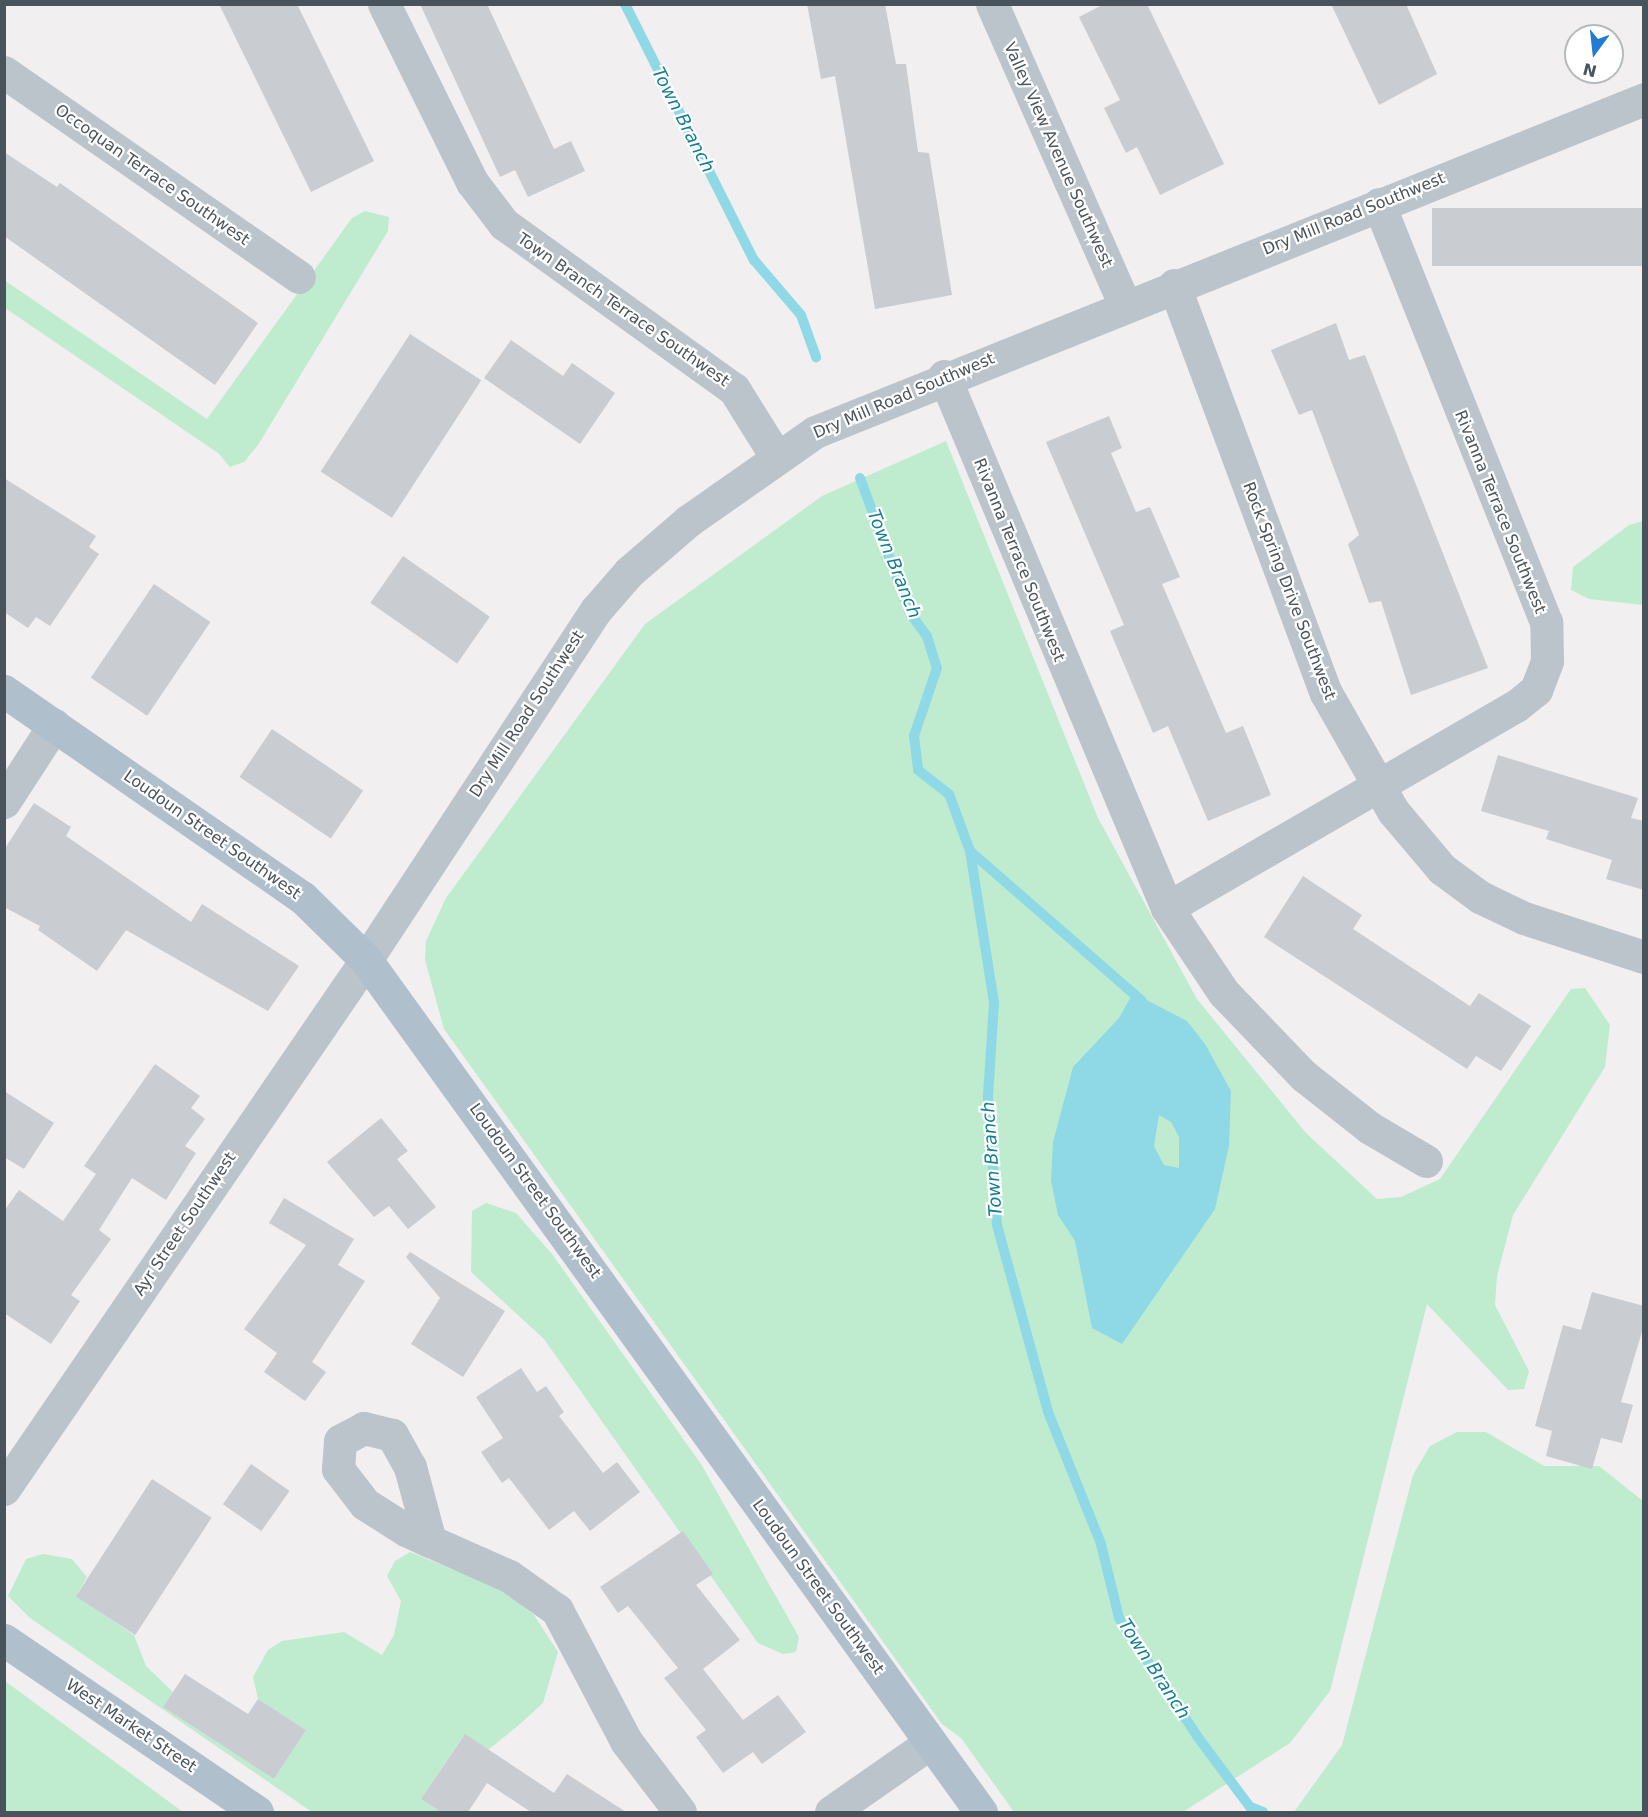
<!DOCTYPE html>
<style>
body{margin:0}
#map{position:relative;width:1648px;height:1817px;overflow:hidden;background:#f1efef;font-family:"DejaVu Sans",sans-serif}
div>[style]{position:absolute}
.green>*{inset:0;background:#bfecce}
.water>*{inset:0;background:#8fd9e7}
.stream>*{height:10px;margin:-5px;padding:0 5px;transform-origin:5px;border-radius:5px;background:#8fd9e7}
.building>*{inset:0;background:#c9ccd1;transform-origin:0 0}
.minor>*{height:33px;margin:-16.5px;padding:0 16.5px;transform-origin:16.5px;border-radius:16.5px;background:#bbc4cb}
.major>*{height:33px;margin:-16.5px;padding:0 16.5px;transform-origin:16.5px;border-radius:16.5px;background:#b0bfcc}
span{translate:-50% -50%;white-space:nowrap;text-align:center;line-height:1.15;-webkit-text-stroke:4.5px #fff;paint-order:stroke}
.street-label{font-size:16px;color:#48535b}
.water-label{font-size:18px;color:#147f93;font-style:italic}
.frame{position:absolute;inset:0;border:6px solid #48535b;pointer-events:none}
.north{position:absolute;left:1564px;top:24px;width:60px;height:60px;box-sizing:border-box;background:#fff;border:2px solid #b6babd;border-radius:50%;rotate:195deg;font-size:16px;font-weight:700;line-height:24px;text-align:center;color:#48535b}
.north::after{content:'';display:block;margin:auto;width:21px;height:27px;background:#237bd6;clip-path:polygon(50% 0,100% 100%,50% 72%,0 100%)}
</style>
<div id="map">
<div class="green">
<div style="clip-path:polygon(365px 211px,389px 217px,388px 231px,258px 445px,244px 462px,230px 467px,218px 453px,5px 308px,4px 280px,207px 419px,352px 218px)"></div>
<div style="clip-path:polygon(946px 441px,1098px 818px,1197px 999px,1306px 1133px,1377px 1199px,1401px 1197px,1440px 1179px,1571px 989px,1585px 988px,1610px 1025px,1605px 1067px,1513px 1215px,1497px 1276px,1495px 1305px,1529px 1371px,1524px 1389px,1508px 1390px,1427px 1304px,1330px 1691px,1290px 1743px,1183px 1812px,1014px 1812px,961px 1738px,942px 1724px,444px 1029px,425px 960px,426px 941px,446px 898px,645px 624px,822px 496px)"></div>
<div style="clip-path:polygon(1643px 521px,1643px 605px,1589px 599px,1571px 590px,1573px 567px,1629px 525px)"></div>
<div style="clip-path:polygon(486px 1203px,516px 1213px,552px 1254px,701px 1464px,799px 1637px,796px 1652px,783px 1654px,758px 1643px,544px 1339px,471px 1272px,472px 1211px)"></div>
<div style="clip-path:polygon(1457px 1432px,1486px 1432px,1544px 1466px,1599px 1466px,1643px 1501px,1643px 1812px,1294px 1812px,1342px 1745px,1413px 1475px,1430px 1446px)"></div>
<div style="clip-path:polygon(410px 1552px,502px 1589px,534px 1615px,558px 1652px,543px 1703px,520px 1724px,488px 1750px,464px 1735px,421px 1799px,441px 1812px,312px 1812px,30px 1618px,8px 1596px,26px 1559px,43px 1554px,72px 1559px,87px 1577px,76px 1596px,134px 1635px,146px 1666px,173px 1692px,163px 1707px,274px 1779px,306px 1730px,258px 1699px,253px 1677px,268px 1650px,282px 1641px,344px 1632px,382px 1655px,394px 1635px,401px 1601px,387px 1576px,395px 1561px)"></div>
<div style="clip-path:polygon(5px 1681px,183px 1812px,5px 1812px)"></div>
</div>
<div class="water">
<div style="clip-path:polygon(evenodd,1133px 993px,1187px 1021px,1205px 1044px,1231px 1091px,1229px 1146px,1215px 1209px,1122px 1344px,1092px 1328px,1075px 1241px,1058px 1215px,1051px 1181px,1053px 1142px,1073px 1067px,1119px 1018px,1133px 993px,1159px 1115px,1171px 1122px,1179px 1137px,1179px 1168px,1164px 1165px,1154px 1146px,1159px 1115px)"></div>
</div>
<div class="stream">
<div style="left:625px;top:4px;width:287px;rotate:63.3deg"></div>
<div style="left:754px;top:260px;width:72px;rotate:49.5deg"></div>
<div style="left:801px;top:315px;width:45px;rotate:70.3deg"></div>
<div style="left:860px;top:478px;width:144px;rotate:69.7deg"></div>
<div style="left:910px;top:613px;width:29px;rotate:54deg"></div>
<div style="left:927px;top:636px;width:34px;rotate:73deg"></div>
<div style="left:937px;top:668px;width:72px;rotate:108.7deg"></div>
<div style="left:914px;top:736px;width:34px;rotate:83deg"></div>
<div style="left:918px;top:770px;width:39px;rotate:38deg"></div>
<div style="left:949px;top:794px;width:61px;rotate:69.8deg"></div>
<div style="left:970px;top:851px;width:154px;rotate:81deg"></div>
<div style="left:994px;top:1003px;width:94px;rotate:93.7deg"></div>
<div style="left:988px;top:1097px;width:128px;rotate:86deg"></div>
<div style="left:997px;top:1225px;width:194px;rotate:74.7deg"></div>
<div style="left:1048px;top:1412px;width:142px;rotate:68.1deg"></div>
<div style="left:1101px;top:1544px;width:76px;rotate:76.3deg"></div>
<div style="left:1119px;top:1618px;width:141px;rotate:56.5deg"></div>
<div style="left:1197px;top:1736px;width:89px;rotate:53.3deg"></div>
<div style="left:1250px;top:1807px;width:14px;rotate:21deg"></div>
<div style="left:970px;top:851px;width:228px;rotate:41.1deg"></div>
</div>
<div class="building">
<div style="clip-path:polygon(219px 4px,297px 4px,374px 161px,311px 192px)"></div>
<div style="clip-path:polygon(420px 4px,487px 4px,554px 149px,571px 141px,585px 171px,528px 197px,515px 170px,500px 177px)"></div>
<div style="clip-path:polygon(807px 4px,885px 4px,896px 64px,906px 64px,918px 152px,929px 153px,952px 295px,875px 309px,835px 76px,821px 79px)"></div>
<div style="clip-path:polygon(1104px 4px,1147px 4px,1224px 164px,1160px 195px,1137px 147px,1126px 153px,1104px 108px,1120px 100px,1079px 17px)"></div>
<div style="clip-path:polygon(1331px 4px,1406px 4px,1437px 74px,1379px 105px)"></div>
<div style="clip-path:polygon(4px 152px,57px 187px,60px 183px,258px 323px,215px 385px,4px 236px)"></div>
<div style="left:1644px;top:208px;width:58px;height:212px;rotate:90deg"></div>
<div style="clip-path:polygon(1336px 323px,1349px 360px,1365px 355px,1488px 668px,1411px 695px,1381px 601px,1369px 603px,1348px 544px,1359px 535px,1312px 410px,1299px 415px,1271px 350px)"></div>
<div style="left:410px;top:334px;width:85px;height:164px;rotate:33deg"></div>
<div style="clip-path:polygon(511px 340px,563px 376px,572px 363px,615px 393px,580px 444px,484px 378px)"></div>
<div style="clip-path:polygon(1109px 416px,1122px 448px,1111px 453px,1136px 512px,1150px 507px,1180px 577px,1162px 584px,1226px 733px,1243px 726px,1271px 795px,1208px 821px,1168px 726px,1153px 733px,1110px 631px,1124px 625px,1046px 442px)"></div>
<div style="clip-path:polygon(4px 478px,96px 536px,89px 547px,99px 554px,50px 626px,36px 617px,28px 628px,4px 612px)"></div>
<div style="left:403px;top:556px;width:106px;height:57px;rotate:35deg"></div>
<div style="left:154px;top:584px;width:68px;height:113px;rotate:34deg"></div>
<div style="left:272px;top:729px;width:110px;height:58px;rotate:34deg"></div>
<div style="clip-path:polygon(1498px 755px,1638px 798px,1631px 818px,1644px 821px,1644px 890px,1606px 879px,1612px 860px,1546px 839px,1549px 831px,1481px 811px)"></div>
<div style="clip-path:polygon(34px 803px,71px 827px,66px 836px,191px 922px,202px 904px,299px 966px,268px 1011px,126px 930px,97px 971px,38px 930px,40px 926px,4px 907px,4px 850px)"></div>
<div style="clip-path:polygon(1303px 876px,1362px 915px,1353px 929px,1470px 1006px,1479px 993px,1531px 1026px,1501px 1071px,1476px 1056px,1467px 1069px,1264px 937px)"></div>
<div style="clip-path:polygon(155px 1064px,200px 1096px,191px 1108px,205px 1119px,185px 1146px,196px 1153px,166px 1200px,132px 1178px,99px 1230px,111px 1239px,71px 1295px,80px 1301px,51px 1344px,4px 1313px,4px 1211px,19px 1190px,63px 1221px,96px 1174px,84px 1166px)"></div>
<div style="clip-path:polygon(4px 1091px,54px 1123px,24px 1169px,4px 1157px)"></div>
<div style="clip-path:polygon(381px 1118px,408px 1151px,397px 1159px,436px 1207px,408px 1229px,389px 1206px,374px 1217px,327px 1162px)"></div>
<div style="clip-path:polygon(284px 1198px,354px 1239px,338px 1265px,365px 1281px,312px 1362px,326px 1372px,305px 1401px,264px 1372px,277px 1353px,244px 1329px,306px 1245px,269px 1223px)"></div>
<div style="clip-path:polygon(410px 1252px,505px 1311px,463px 1377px,411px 1344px,440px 1298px,406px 1257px)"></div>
<div style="clip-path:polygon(1592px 1292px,1644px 1306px,1644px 1325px,1621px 1402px,1633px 1405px,1622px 1443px,1601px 1438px,1592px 1469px,1546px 1456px,1552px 1431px,1535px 1426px,1563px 1325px,1581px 1330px)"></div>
<div style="clip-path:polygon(521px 1368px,537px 1392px,546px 1386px,564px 1412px,559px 1416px,603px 1473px,617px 1462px,640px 1492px,590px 1531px,574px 1511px,549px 1530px,509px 1478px,502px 1483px,481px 1452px,503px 1438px,476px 1397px)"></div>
<div style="left:251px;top:1464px;width:47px;height:49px;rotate:35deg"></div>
<div style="left:152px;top:1479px;width:71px;height:140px;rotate:33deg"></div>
<div style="clip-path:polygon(683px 1531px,713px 1574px,696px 1585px,740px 1640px,703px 1669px,743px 1720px,778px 1695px,806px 1732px,762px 1764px,753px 1752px,723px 1773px,696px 1737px,706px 1730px,664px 1678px,678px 1668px,628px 1606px,618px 1613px,600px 1587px)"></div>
<div style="clip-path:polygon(185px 1674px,248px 1714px,258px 1699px,306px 1730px,274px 1779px,163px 1707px)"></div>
<div style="clip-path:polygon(465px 1734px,554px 1793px,567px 1774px,626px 1812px,531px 1812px,487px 1783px,468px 1812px,441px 1812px,421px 1799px)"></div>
</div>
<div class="minor">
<div style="left:384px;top:4px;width:199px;rotate:63.7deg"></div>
<div style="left:472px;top:182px;width:53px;rotate:52.7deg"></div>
<div style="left:504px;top:224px;width:283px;rotate:35.7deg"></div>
<div style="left:734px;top:389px;width:81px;rotate:58.1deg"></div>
<div style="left:992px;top:4px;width:329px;rotate:66.2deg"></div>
<div style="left:4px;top:72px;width:359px;rotate:34.8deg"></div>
<div style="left:1174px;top:285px;width:435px;rotate:69.6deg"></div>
<div style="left:1326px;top:693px;width:136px;rotate:60.4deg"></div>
<div style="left:1393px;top:811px;width:76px;rotate:49.8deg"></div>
<div style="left:1442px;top:869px;width:47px;rotate:36.4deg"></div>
<div style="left:1480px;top:897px;width:49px;rotate:25.5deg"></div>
<div style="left:1524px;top:918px;width:126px;rotate:18deg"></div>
<div style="left:944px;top:376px;width:577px;rotate:67.26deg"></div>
<div style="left:1167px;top:908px;width:102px;rotate:56.2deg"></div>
<div style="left:1224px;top:993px;width:115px;rotate:46.1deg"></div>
<div style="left:1304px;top:1076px;width:84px;rotate:38.2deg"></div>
<div style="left:1370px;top:1128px;width:65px;rotate:30.5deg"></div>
<div style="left:4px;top:802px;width:92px;rotate:-57deg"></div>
<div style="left:1167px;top:908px;width:403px;rotate:-30.1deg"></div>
<div style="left:1516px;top:706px;width:26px;rotate:-39deg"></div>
<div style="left:1536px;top:690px;width:31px;rotate:-69deg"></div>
<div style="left:1547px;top:661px;width:39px;rotate:-91deg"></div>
<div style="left:1546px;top:622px;width:450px;rotate:-111.8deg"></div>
<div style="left:4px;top:1489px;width:641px;rotate:-55.62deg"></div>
<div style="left:366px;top:960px;width:419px;rotate:-56.7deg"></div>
<div style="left:596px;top:610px;width:50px;rotate:-49deg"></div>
<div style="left:629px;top:572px;width:78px;rotate:-40.8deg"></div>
<div style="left:688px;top:521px;width:155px;rotate:-35deg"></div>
<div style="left:815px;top:432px;width:893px;rotate:-21.88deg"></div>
<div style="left:430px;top:1541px;width:77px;rotate:-105.1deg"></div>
<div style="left:410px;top:1467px;width:37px;rotate:-119deg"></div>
<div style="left:392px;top:1435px;width:29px;rotate:-166deg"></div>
<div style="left:364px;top:1428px;width:27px;rotate:152deg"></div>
<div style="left:340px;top:1441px;width:28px;rotate:94deg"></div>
<div style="left:338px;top:1469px;width:44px;rotate:52.4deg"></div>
<div style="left:365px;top:1504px;width:49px;rotate:32.4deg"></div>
<div style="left:406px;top:1530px;width:26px;rotate:25deg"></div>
<div style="left:430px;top:1541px;width:86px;rotate:23.9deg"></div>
<div style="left:509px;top:1576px;width:59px;rotate:35.3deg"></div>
<div style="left:557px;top:1610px;width:148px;rotate:62.2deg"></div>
<div style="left:626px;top:1741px;width:89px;rotate:52.7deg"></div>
<div style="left:831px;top:1812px;width:121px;rotate:-34.9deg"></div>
</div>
<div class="major">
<div style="left:4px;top:691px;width:362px;rotate:34.7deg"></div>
<div style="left:302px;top:897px;width:90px;rotate:44.5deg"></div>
<div style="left:366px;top:960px;width:1051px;rotate:54.18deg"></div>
<div style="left:4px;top:1640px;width:306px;rotate:34.2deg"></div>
</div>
<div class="street-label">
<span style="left:1058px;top:155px;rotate:66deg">Valley View Avenue Southwest</span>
<span style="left:152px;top:175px;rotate:35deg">Occoquan Terrace Southwest</span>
<span style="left:1354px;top:214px;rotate:-22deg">Dry Mill Road Southwest</span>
<span style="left:623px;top:310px;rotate:35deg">Town Branch Terrace Southwest</span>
<span style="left:904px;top:396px;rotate:-23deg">Dry Mill Road Southwest</span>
<span style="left:1500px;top:512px;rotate:68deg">Rivanna Terrace Southwest</span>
<span style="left:1019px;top:560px;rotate:68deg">Rivanna Terrace Southwest</span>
<span style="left:1289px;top:591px;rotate:69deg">Rock Spring Drive Southwest</span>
<span style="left:527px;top:714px;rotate:-57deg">Dry Mill Road Southwest</span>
<span style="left:212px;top:835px;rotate:35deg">Loudoun Street Southwest</span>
<span style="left:535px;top:1191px;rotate:54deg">Loudoun Street Southwest</span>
<span style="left:185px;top:1224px;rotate:-56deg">Ayr Street Southwest</span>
<span style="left:818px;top:1587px;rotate:54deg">Loudoun Street Southwest</span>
<span style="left:131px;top:1726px;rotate:34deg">West Market Street</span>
</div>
<div class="water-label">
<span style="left:683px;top:120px;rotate:63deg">Town Branch</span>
<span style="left:894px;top:564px;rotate:68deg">Town Branch</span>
<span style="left:992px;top:1159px;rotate:-94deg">Town Branch</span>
<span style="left:1154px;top:1669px;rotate:57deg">Town Branch</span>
</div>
<div class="frame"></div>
<div class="north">N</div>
</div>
